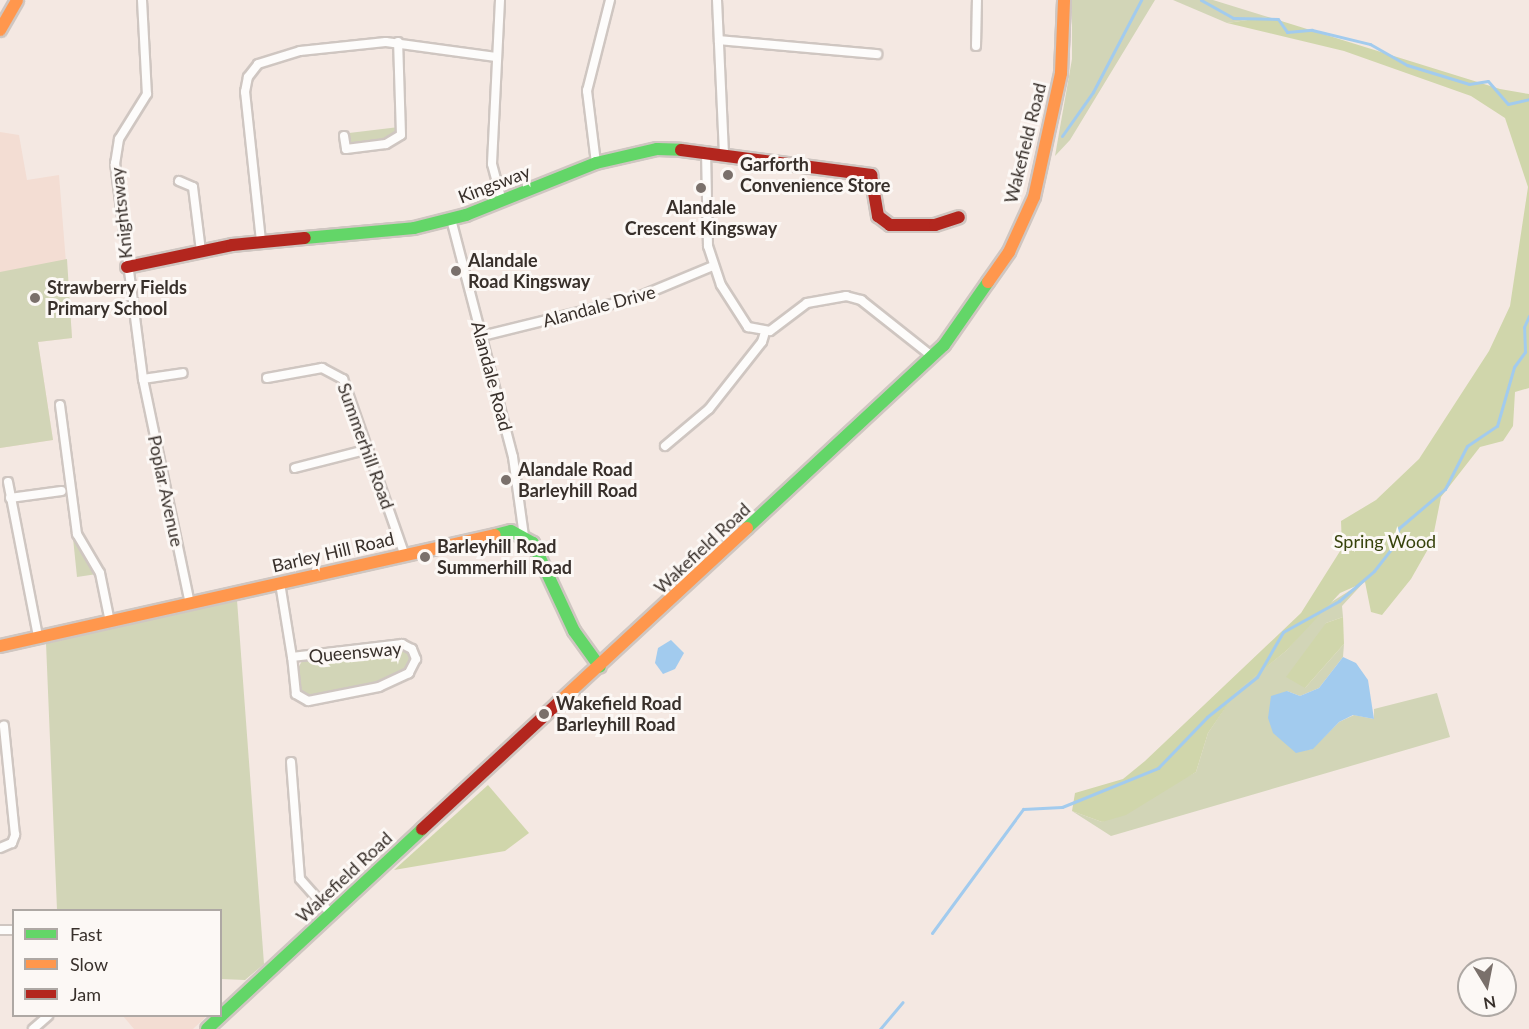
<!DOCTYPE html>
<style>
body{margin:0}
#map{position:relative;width:1529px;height:1029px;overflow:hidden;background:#f4e8e2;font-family:Lato,sans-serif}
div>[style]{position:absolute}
.built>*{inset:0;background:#f3ddd3}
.green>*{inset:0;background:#d2d5b7}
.forest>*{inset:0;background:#d0d6ab}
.water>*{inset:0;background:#a2cbee}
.stream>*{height:3px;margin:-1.5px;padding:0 1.5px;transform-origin:1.5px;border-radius:1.5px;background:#a2cbee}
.roads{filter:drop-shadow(2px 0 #cfc6c1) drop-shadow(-2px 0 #cfc6c1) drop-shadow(0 2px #cfc6c1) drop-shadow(0 -2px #cfc6c1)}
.street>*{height:8px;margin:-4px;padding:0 4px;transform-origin:4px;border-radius:4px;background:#fdfcfb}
.fast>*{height:12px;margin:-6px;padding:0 6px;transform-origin:6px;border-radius:6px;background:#63d668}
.slow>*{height:12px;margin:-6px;padding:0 6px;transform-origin:6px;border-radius:6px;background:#ff974d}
.jam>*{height:12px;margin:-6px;padding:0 6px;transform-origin:6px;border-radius:6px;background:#b3261e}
.dots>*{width:16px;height:16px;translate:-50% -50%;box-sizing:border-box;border:3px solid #fcf8f5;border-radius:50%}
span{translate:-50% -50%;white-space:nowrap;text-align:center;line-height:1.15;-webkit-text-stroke:6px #fcf8f5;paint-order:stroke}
.street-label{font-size:18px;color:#38302b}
.poi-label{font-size:18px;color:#38302b;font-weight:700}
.left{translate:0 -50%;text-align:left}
.park-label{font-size:18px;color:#37430c}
.legend{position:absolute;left:12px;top:909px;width:210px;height:108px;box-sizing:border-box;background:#fcf8f5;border:2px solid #aea8a4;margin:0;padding:8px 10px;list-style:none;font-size:18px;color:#38302b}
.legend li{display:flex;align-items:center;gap:12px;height:30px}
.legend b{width:30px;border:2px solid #aea8a4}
.north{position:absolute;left:1457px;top:957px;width:60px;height:60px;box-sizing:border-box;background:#fcf8f5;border:2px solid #aea8a4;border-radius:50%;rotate:170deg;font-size:16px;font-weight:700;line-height:24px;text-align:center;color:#38302b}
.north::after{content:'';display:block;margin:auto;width:21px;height:27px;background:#7a706b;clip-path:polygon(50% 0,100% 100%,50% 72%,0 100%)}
</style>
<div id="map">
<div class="built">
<div style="clip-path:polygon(0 132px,19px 135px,27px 180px,59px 175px,72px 338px,38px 342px,53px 440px,0 448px)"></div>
<div style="clip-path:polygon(123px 1016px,207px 1016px,193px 1029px,134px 1029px)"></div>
</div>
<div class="green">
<div style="clip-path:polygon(1072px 0,1155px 0,1070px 140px,1055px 156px,1072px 59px)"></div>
<div style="clip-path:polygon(1173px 0,1213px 0,1268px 17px,1227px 23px)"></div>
<div style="clip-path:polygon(399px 127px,389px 139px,350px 143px,349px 133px)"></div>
<div style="clip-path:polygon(67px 259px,72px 338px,38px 342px,53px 440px,0 448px,0 272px)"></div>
<div style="clip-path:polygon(73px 538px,97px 574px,77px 577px)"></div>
<div style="clip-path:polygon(1365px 581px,1342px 606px,1343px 617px,1326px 623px,1305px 688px,1344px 644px,1343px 657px,1319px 688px,1300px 696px,1287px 691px,1296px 752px,1312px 749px,1339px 722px,1354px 715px,1374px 719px,1374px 709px,1437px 693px,1450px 737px,1111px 836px,1072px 811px,1102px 822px,1196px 772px,1208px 733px,1237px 690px,1286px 651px,1325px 606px)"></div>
<div style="clip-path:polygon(237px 600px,264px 964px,245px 980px,221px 979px,220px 910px,57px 910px,46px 643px)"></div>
<div style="clip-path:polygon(402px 649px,411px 656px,407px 670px,377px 684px,308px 697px,299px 690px,297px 670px,302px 661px)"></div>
</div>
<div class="forest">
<div style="clip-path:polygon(1268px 17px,1500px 89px,1529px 94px,1529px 388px,1515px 392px,1513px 426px,1503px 441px,1480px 447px,1441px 497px,1432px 542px,1411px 579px,1382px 615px,1371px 612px,1365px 582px,1340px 593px,1286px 651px,1237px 691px,1208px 733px,1196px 772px,1126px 815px,1102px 822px,1072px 811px,1075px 793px,1123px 779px,1145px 761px,1301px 613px,1342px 548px,1341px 521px,1376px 500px,1419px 459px,1489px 351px,1510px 306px,1528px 187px,1505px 118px,1471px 96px,1344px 51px,1227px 23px)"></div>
<div style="clip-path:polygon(1343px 617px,1344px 644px,1305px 688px,1286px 677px,1326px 623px)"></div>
<div style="clip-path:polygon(488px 785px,529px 833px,505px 851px,394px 870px)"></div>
</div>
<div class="water">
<div style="clip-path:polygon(671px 640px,684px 653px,675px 669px,663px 674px,655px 663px,658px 648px)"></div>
<div style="clip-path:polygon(1343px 657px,1356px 663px,1368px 680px,1374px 719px,1353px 715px,1339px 722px,1313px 749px,1296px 753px,1273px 733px,1268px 718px,1271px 696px,1287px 691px,1300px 696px,1319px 688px)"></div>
</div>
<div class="stream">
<div style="left:1201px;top:0;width:37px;rotate:29deg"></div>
<div style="left:1233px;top:18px;width:45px;rotate:1.3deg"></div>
<div style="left:1278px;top:19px;width:16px;rotate:55deg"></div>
<div style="left:1287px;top:32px;width:25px;rotate:-5deg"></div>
<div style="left:1312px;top:30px;width:60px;rotate:13.6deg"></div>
<div style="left:1370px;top:44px;width:43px;rotate:29.6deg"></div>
<div style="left:1407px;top:65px;width:65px;rotate:17deg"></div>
<div style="left:1469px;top:84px;width:19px;rotate:-9deg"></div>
<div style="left:1488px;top:81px;width:30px;rotate:49deg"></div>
<div style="left:1508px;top:104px;width:22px;rotate:-13deg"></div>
<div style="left:1062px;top:136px;width:54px;rotate:-54.8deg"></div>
<div style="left:1093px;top:92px;width:104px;rotate:-62.4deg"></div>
<div style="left:932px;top:933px;width:154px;rotate:-53.7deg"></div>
<div style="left:1023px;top:809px;width:39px;rotate:-3deg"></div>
<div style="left:1062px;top:807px;width:104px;rotate:-22.1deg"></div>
<div style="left:1158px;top:768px;width:71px;rotate:-46.1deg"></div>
<div style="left:1207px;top:717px;width:64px;rotate:-38.7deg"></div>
<div style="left:1257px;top:677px;width:52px;rotate:-60deg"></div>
<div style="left:1283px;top:632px;width:64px;rotate:-29deg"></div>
<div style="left:1339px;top:601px;width:46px;rotate:-40.6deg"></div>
<div style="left:1374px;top:571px;width:29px;rotate:-52deg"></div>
<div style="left:1392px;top:548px;width:21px;rotate:-71deg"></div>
<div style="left:1399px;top:528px;width:60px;rotate:-40.3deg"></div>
<div style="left:1445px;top:489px;width:48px;rotate:-62.9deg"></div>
<div style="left:1467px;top:446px;width:36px;rotate:-34deg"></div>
<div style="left:1497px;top:426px;width:61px;rotate:-73.9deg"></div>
<div style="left:1514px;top:367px;width:19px;rotate:-54deg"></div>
<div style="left:1525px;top:352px;width:25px;rotate:-92deg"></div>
<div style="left:1524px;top:327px;width:12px;rotate:-66deg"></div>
<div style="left:880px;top:1029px;width:35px;rotate:-50deg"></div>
</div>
<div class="roads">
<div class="street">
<div style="left:142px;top:0;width:94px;rotate:87deg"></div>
<div style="left:147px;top:94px;width:53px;rotate:121.9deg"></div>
<div style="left:119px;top:139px;width:24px;rotate:99deg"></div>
<div style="left:115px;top:163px;width:218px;rotate:82.6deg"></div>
<div style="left:143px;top:379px;width:229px;rotate:78.2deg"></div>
<div style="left:500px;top:0;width:164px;rotate:92.8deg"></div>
<div style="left:492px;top:164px;width:38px;rotate:75deg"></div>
<div style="left:717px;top:0;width:153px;rotate:87.4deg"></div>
<div style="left:719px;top:40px;width:159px;rotate:5.1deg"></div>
<div style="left:976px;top:46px;width:46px;rotate:-88.8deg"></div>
<div style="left:344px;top:136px;width:13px;rotate:81deg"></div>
<div style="left:346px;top:149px;width:40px;rotate:-7.1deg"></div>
<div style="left:386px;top:144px;width:17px;rotate:-31deg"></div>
<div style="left:401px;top:135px;width:93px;rotate:-91.8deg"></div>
<div style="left:706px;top:151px;width:95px;rotate:88.8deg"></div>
<div style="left:708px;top:246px;width:41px;rotate:71.6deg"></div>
<div style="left:721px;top:285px;width:50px;rotate:57.3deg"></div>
<div style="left:748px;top:327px;width:22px;rotate:10deg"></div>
<div style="left:770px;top:331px;width:46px;rotate:-37.1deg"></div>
<div style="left:807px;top:303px;width:40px;rotate:-10deg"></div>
<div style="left:846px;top:296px;width:16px;rotate:15deg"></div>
<div style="left:861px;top:300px;width:92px;rotate:38.4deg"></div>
<div style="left:596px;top:163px;width:73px;rotate:-97.1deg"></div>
<div style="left:587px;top:91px;width:94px;rotate:-75.8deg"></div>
<div style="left:179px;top:181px;width:15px;rotate:23deg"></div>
<div style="left:193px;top:187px;width:64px;rotate:82.9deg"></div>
<div style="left:451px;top:219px;width:246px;rotate:75.4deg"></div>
<div style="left:513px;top:457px;width:80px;rotate:82.1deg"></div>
<div style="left:261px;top:241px;width:150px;rotate:-96.1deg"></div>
<div style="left:245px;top:92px;width:15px;rotate:-79deg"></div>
<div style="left:248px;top:77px;width:16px;rotate:-52deg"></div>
<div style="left:258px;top:64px;width:44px;rotate:-17.2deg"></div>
<div style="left:300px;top:51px;width:86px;rotate:-6deg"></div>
<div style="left:386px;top:42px;width:111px;rotate:7.8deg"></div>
<div style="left:482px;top:336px;width:159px;rotate:-13.9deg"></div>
<div style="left:636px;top:298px;width:83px;rotate:-22.6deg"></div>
<div style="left:267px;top:378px;width:56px;rotate:-10.3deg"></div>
<div style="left:322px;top:368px;width:24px;rotate:28deg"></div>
<div style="left:343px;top:379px;width:184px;rotate:70.7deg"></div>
<div style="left:143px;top:379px;width:40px;rotate:-8.5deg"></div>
<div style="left:60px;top:405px;width:130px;rotate:82.5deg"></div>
<div style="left:77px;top:534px;width:45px;rotate:59.5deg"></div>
<div style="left:100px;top:573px;width:50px;rotate:78.5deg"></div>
<div style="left:665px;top:446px;width:57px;rotate:-40.1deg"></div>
<div style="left:709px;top:409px;width:85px;rotate:-51.7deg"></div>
<div style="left:762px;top:342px;width:10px;rotate:-73deg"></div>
<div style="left:295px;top:468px;width:76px;rotate:-14.4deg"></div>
<div style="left:8px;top:482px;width:158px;rotate:79deg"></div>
<div style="left:10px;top:498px;width:52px;rotate:-7.7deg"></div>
<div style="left:280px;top:583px;width:75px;rotate:80.8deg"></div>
<div style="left:292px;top:657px;width:111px;rotate:-6.7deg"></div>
<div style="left:402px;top:644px;width:11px;rotate:27deg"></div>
<div style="left:412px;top:649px;width:11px;rotate:68deg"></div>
<div style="left:416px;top:659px;width:16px;rotate:117deg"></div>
<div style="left:409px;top:673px;width:33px;rotate:155deg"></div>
<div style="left:379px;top:687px;width:72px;rotate:168.8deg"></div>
<div style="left:308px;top:701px;width:14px;rotate:-150deg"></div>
<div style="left:296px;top:694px;width:37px;rotate:-96deg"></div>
<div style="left:291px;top:762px;width:117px;rotate:85.6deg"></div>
<div style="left:300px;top:879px;width:47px;rotate:48.5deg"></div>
<div style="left:0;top:848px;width:13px;rotate:-23deg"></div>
<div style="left:12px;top:843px;width:9px;rotate:-69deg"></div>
<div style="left:15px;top:835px;width:110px;rotate:-95.8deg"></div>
<div style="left:0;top:930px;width:14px"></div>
<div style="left:33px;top:1029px;width:20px;rotate:-41deg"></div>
</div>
<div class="fast">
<div style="left:305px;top:238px;width:109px;rotate:-5.2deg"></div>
<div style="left:414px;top:228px;width:54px;rotate:-14deg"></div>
<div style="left:466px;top:215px;width:140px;rotate:-21.8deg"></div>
<div style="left:596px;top:163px;width:63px;rotate:-12.9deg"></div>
<div style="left:657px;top:149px;width:24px;rotate:2deg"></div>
<div style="left:747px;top:528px;width:269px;rotate:-42.9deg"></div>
<div style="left:944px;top:345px;width:77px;rotate:-55.1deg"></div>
<div style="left:495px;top:535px;width:16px;rotate:-14deg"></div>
<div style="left:511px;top:531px;width:25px;rotate:29deg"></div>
<div style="left:533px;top:543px;width:97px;rotate:65deg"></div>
<div style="left:574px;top:631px;width:44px;rotate:54.2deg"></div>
<div style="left:207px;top:1029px;width:294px;rotate:-42.9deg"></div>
</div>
<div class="slow">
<div style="left:0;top:30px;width:34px;rotate:-60deg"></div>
<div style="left:988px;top:282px;width:37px;rotate:-55deg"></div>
<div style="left:1009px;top:252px;width:60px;rotate:-65.6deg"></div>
<div style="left:1034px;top:197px;width:127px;rotate:-77.7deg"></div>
<div style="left:1061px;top:73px;width:73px;rotate:-87.6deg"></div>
<div style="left:0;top:646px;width:507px;rotate:-12.64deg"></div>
<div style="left:557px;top:704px;width:259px;rotate:-42.8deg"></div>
</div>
<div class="jam">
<div style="left:681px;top:150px;width:192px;rotate:7.5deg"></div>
<div style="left:871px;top:175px;width:42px;rotate:80.3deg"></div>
<div style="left:878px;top:216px;width:15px;rotate:37deg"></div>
<div style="left:890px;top:225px;width:45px"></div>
<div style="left:935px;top:225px;width:25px;rotate:-18deg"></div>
<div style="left:127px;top:267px;width:107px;rotate:-11.8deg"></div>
<div style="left:232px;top:245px;width:73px;rotate:-5.5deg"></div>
<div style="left:422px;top:829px;width:184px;rotate:-42.8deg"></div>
</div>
</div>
<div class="dots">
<div style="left:728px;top:175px;background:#7a706b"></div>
<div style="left:701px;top:188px;background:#7a706b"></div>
<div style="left:456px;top:271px;background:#7a706b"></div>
<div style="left:35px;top:298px;background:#7a706b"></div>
<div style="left:506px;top:480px;background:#7a706b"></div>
<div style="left:425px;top:557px;background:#7a706b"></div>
<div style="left:544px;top:714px;background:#7a706b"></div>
</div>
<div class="street-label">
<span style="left:1025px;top:143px;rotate:-76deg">Wakefield Road</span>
<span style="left:494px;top:184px;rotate:-21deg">Kingsway</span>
<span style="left:121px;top:213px;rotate:-96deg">Knightsway</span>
<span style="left:599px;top:306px;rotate:-15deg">Alandale Drive</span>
<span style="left:492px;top:376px;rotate:75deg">Alandale Road</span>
<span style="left:366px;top:446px;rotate:70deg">Summerhill Road</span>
<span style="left:166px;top:491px;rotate:78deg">Poplar Avenue</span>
<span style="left:702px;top:548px;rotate:-43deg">Wakefield Road</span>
<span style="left:333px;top:552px;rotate:-13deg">Barley Hill Road</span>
<span style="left:355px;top:652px;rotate:-5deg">Queensway</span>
<span style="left:344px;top:877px;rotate:-43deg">Wakefield Road</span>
</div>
<div class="poi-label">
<span class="left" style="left:740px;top:175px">Garforth<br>Convenience Store</span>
<span style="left:701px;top:218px">Alandale<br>Crescent Kingsway</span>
<span class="left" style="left:468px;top:271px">Alandale<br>Road Kingsway</span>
<span class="left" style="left:47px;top:298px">Strawberry Fields<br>Primary School</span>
<span class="left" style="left:518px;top:480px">Alandale Road<br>Barleyhill Road</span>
<span class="left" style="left:437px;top:557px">Barleyhill Road<br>Summerhill Road</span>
<span class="left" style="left:556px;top:714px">Wakefield Road<br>Barleyhill Road</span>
</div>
<div class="park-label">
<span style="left:1385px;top:541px">Spring Wood</span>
</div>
<ul class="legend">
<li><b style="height:8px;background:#63d668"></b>Fast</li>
<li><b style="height:8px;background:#ff974d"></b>Slow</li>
<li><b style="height:8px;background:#b3261e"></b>Jam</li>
</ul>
<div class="north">N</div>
</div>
